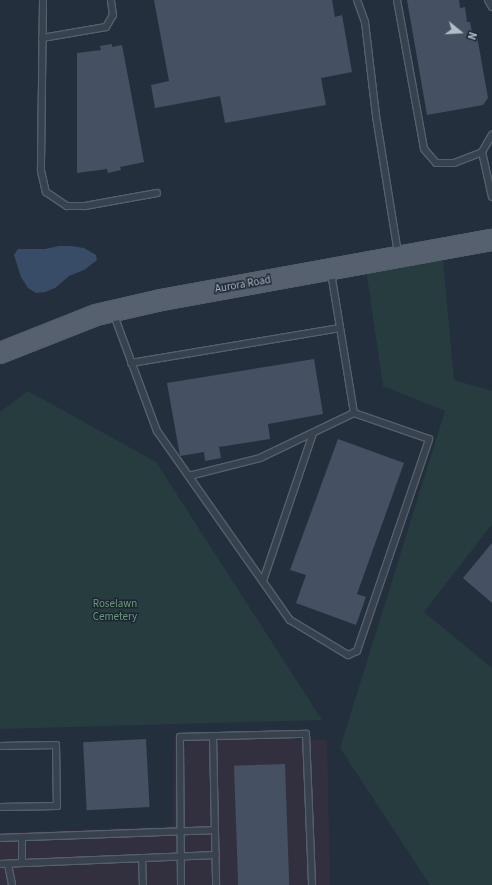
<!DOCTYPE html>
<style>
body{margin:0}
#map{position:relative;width:492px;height:885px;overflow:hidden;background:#242f3e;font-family:"Source Sans 3",sans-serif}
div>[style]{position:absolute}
.medical>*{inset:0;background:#32303f}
.green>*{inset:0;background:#263c3f}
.water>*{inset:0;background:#394c67}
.building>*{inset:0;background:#455162;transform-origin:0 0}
.roads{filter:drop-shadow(1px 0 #565f6c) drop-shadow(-1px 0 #565f6c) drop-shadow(0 1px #565f6c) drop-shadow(0 -1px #565f6c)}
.service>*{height:6px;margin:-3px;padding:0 3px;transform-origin:3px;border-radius:3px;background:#38414e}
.primary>*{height:20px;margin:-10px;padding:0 10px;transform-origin:10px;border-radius:10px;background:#56606e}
span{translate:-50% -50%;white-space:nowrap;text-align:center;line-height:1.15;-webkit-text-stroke:3px #1d2633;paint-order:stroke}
.street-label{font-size:11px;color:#b4bcc9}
.park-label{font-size:11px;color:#6b9a76}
.north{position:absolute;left:440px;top:12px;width:40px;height:40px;-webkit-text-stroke:3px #1d2633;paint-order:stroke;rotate:108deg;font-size:11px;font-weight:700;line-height:16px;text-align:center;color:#b4bcc9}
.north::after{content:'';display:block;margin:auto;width:14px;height:18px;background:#b4bcc9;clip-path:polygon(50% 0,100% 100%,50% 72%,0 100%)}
</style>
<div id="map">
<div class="medical">
<div style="clip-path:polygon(180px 737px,327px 740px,330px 885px,0 885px,0 833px,173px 826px,174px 740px)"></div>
</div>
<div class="green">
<div style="clip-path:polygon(442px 249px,454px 380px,492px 391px,492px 524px,424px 612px,492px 668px,492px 885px,430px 885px,340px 748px,445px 411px,383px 386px,365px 262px)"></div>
<div style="clip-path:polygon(28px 391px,156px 462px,322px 720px,0 729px,0 412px)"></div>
</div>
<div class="water">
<div style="clip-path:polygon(59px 246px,71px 246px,84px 248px,96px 255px,97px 260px,84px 270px,69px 276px,55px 288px,45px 292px,36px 293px,28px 288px,21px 277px,14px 255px,18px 249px,45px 249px)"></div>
</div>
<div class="building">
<div style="clip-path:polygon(154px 0,332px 0,335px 17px,342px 15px,352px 72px,321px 78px,326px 105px,225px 123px,220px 96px,155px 108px,151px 85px,169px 81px)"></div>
<div style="clip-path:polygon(407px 0,459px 0,460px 8px,465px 7px,467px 22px,470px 22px,473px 37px,477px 36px,488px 98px,483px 105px,427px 115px)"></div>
<div style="clip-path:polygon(112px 44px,112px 47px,122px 45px,144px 162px,120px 167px,121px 170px,108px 173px,107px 169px,77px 173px,77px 53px,101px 50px,100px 46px)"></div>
<div style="clip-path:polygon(314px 359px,323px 414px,268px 424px,270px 439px,219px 447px,221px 458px,205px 461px,204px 452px,180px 456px,167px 383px)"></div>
<div style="clip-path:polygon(338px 439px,404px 463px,357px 594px,366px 597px,356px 625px,296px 603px,306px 575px,290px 570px)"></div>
<div style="clip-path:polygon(492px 543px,492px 603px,463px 578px)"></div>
<div style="left:146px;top:739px;width:68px;height:63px;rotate:87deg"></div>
<div style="left:285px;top:764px;width:121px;height:51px;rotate:88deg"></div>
</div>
<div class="roads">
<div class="service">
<div style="left:43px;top:0;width:171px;rotate:90.7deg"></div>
<div style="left:41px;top:171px;width:22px;rotate:77deg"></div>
<div style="left:46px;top:192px;width:25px;rotate:34deg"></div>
<div style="left:67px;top:206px;width:18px"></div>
<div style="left:85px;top:206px;width:73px;rotate:-10.2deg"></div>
<div style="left:357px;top:0;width:23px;rotate:70deg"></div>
<div style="left:365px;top:22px;width:95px;rotate:83.3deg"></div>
<div style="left:376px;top:116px;width:140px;rotate:80.9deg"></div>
<div style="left:397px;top:0;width:151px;rotate:79.7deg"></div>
<div style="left:424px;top:149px;width:18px;rotate:49deg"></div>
<div style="left:436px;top:163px;width:18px"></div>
<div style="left:454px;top:163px;width:30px;rotate:-21deg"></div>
<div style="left:482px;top:152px;width:20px;rotate:-60deg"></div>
<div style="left:488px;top:0;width:8px;rotate:60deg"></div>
<div style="left:42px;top:38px;width:65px;rotate:-9.8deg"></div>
<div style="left:106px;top:27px;width:14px;rotate:-60deg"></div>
<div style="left:113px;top:15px;width:15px;rotate:-98deg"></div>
<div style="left:482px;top:152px;width:46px;rotate:77.5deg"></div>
<div style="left:114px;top:315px;width:124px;rotate:69.7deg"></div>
<div style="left:157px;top:431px;width:231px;rotate:54.9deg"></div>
<div style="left:290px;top:620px;width:68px;rotate:31.1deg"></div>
<div style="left:348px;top:655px;width:10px;rotate:-24deg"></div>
<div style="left:357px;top:651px;width:224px;rotate:-71.2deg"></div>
<div style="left:429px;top:439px;width:79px;rotate:-160.9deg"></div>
<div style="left:354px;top:413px;width:143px;rotate:-99.3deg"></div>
<div style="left:131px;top:363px;width:212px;rotate:-9.5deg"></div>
<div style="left:189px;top:476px;width:73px;rotate:-14.2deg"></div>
<div style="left:260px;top:458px;width:104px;rotate:-25.6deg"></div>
<div style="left:263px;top:581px;width:156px;rotate:-71.3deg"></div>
<div style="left:213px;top:736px;width:149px;rotate:88.8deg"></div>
<div style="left:0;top:746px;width:56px;rotate:-1deg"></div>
<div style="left:56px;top:745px;width:61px;rotate:89.1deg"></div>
<div style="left:57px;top:806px;width:57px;rotate:179deg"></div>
<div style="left:0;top:838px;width:215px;rotate:-2.1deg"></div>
<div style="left:142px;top:858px;width:27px;rotate:88deg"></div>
<div style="left:22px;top:863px;width:26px;rotate:-90deg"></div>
<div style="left:0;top:864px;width:216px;rotate:-2.4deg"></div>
<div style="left:8px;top:864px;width:21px;rotate:79deg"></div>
<div style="left:181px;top:885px;width:148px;rotate:-90.4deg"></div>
<div style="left:180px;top:737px;width:126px;rotate:-1.4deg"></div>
<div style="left:306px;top:734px;width:151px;rotate:87.7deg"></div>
</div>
<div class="primary">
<div style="left:0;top:353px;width:103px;rotate:-21.6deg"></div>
<div style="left:96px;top:315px;width:67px;rotate:-13deg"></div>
<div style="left:161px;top:300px;width:336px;rotate:-10.3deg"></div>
</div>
</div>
<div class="street-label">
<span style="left:243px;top:285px;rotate:-10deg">Aurora Road</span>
</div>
<div class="park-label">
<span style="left:115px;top:611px">Roselawn<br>Cemetery</span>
</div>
<div class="north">N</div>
</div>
